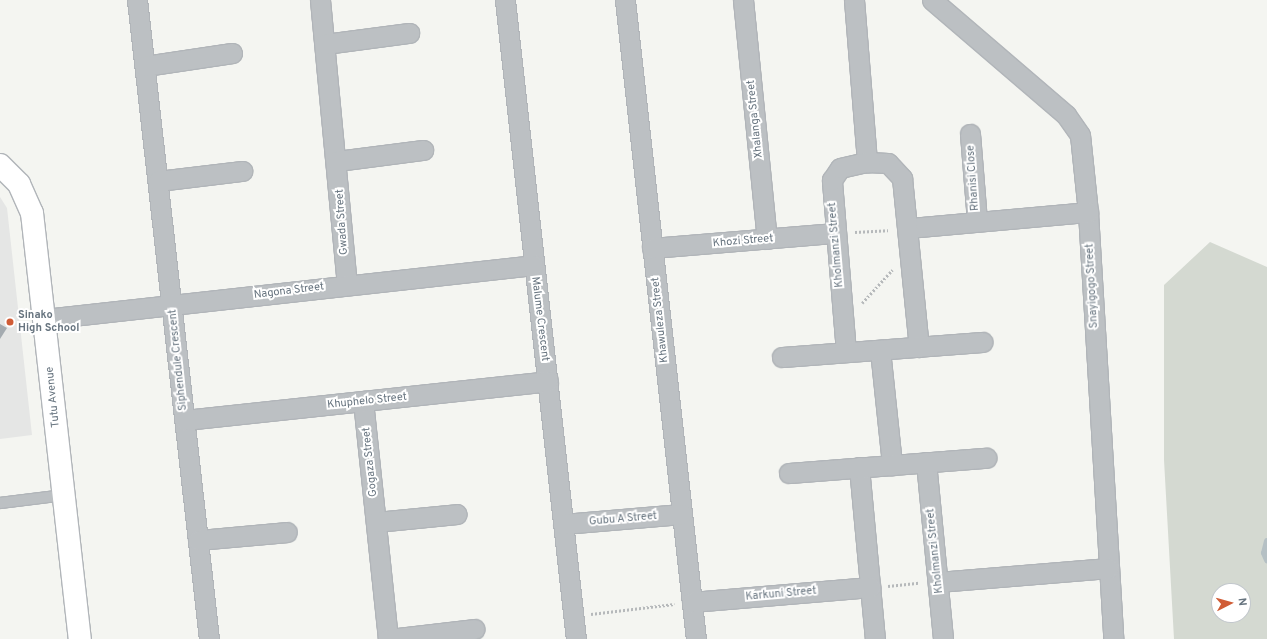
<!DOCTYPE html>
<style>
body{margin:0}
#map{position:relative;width:1267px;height:639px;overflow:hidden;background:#f4f5f1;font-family:Overpass,sans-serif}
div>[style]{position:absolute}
.built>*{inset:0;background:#e5e6e5}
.green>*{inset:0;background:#d4d9d1}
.stream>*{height:6px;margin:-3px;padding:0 3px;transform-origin:3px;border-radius:3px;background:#b5c0c4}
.building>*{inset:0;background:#a4abb0}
.path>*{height:2.5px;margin-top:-1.25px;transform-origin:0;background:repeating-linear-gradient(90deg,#b6b9bb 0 2px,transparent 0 4px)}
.roads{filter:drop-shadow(1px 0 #b1b5b9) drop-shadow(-1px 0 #b1b5b9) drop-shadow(0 1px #b1b5b9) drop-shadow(0 -1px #b1b5b9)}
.lane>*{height:10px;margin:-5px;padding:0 5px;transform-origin:5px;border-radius:5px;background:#bcc0c3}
.street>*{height:19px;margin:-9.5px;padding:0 9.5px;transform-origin:9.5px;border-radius:9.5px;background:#bcc0c3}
.secondary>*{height:22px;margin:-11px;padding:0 11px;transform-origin:11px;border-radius:11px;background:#fff}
.dots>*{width:11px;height:11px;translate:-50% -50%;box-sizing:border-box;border:2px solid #fff;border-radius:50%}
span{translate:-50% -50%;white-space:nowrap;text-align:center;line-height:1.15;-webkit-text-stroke:4px #fff;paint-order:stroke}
.street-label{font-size:11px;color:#67747f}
.poi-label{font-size:11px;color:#67747f;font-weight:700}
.left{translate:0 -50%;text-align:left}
.north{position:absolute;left:1211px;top:583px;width:40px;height:40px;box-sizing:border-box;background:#fff;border:1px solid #c2c7cc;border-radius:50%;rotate:84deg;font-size:11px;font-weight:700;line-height:16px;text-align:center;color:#67747f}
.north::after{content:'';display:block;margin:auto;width:14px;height:18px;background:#d05c36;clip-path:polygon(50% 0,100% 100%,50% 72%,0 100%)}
</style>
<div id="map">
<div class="built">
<div style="clip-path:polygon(0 197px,7px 208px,32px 435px,0 439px)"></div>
</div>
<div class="green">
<div style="clip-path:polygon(evenodd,1210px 242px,1267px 267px,1267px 639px,1174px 639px,1164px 460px,1164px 285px,1210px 242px,1219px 591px,1243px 591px,1243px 615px,1219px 615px,1219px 591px)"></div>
</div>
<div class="stream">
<div style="left:1267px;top:541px;width:12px;rotate:104deg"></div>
<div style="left:1264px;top:553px;width:8px;rotate:67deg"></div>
</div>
<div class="building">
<div style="clip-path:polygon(0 324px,7px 328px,0 339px)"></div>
</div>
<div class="path">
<div style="left:855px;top:232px;width:33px;rotate:-3deg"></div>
<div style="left:862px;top:303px;width:45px;rotate:-47.7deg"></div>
<div style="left:888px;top:586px;width:31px;rotate:-6deg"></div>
<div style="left:591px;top:614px;width:84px;rotate:-6.9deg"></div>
</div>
<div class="roads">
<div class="lane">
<div style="left:0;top:503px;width:64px;rotate:-7.1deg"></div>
</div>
<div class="street">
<div style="left:137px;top:0;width:643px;rotate:83.57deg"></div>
<div style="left:320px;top:0;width:285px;rotate:84.6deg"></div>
<div style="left:505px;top:0;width:643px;rotate:83.66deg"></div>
<div style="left:625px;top:0;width:643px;rotate:83.66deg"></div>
<div style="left:743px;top:0;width:240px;rotate:84.3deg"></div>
<div style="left:854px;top:0;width:163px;rotate:85.4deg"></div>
<div style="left:932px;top:0;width:177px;rotate:40.6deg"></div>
<div style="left:1066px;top:115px;width:24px;rotate:55deg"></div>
<div style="left:1080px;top:135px;width:77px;rotate:84.1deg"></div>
<div style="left:1088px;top:212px;width:428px;rotate:86.6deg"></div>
<div style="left:325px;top:44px;width:85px;rotate:-7.5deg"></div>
<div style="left:145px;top:66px;width:88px;rotate:-8.5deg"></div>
<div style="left:970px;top:134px;width:87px;rotate:85.4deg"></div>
<div style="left:337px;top:161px;width:87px;rotate:-7.3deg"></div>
<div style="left:158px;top:181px;width:85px;rotate:-6.8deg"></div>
<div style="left:909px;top:228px;width:180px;rotate:-5.1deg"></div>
<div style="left:652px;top:248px;width:184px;rotate:-4.7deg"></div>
<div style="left:45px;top:319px;width:491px;rotate:-6.3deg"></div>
<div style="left:880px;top:350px;width:116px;rotate:84deg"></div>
<div style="left:846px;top:352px;width:173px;rotate:-94.7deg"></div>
<div style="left:832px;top:180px;width:14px;rotate:-56deg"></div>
<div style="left:840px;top:168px;width:28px;rotate:-13deg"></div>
<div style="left:867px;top:162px;width:21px;rotate:3deg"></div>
<div style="left:888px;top:163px;width:21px;rotate:47deg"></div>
<div style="left:902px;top:178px;width:170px;rotate:84.3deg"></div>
<div style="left:782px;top:357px;width:201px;rotate:-4.3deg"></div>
<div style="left:363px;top:401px;width:239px;rotate:84deg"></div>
<div style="left:185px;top:420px;width:365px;rotate:-6.1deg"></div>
<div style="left:926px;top:462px;width:178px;rotate:84.5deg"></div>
<div style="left:859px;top:467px;width:173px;rotate:84.7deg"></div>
<div style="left:789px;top:473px;width:198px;rotate:-4.4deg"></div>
<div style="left:376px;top:522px;width:81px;rotate:-5.6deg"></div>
<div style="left:563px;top:524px;width:119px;rotate:-4.8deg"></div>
<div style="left:198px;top:540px;width:89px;rotate:-5.1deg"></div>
<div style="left:938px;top:582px;width:171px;rotate:-4.7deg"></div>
<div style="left:692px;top:602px;width:179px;rotate:-4.8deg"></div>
<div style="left:388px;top:639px;width:87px;rotate:-6.6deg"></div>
</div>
<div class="secondary">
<div style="left:0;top:165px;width:27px;rotate:45deg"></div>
<div style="left:19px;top:184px;width:32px;rotate:66deg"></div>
<div style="left:32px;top:213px;width:429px;rotate:83.6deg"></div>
</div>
</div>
<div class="dots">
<div style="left:10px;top:322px;background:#d05c36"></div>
</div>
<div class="street-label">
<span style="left:755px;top:119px;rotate:-96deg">Xhalanga Street</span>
<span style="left:973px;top:178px;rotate:-94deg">Rhanisi Close</span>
<span style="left:342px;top:222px;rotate:-94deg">Gwada Street</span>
<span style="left:743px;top:241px;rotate:-5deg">Khozi Street</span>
<span style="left:836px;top:245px;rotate:-95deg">Kholmanzi Street</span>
<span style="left:1092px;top:286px;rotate:-93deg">Snayigogo Street</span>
<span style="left:289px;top:291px;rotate:-7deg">Nagona Street</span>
<span style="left:540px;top:319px;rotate:83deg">Malume Crescent</span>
<span style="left:660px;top:320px;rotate:-96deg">Khawuleza Street</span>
<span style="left:178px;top:360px;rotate:-96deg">Siphendule Crescent</span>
<span style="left:53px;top:397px;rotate:-96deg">Tutu Avenue</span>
<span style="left:367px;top:401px;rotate:-6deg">Khuphelo Street</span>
<span style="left:370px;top:462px;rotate:-96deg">Gogaza Street</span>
<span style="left:623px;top:519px;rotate:-5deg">Gubu A Street</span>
<span style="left:935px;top:551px;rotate:-96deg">Kholmanzi Street</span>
<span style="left:781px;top:594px;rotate:-5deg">Karkuni Street</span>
</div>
<div class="poi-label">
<span class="left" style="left:18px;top:322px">Sinako<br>High School</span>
</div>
<div class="north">N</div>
</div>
